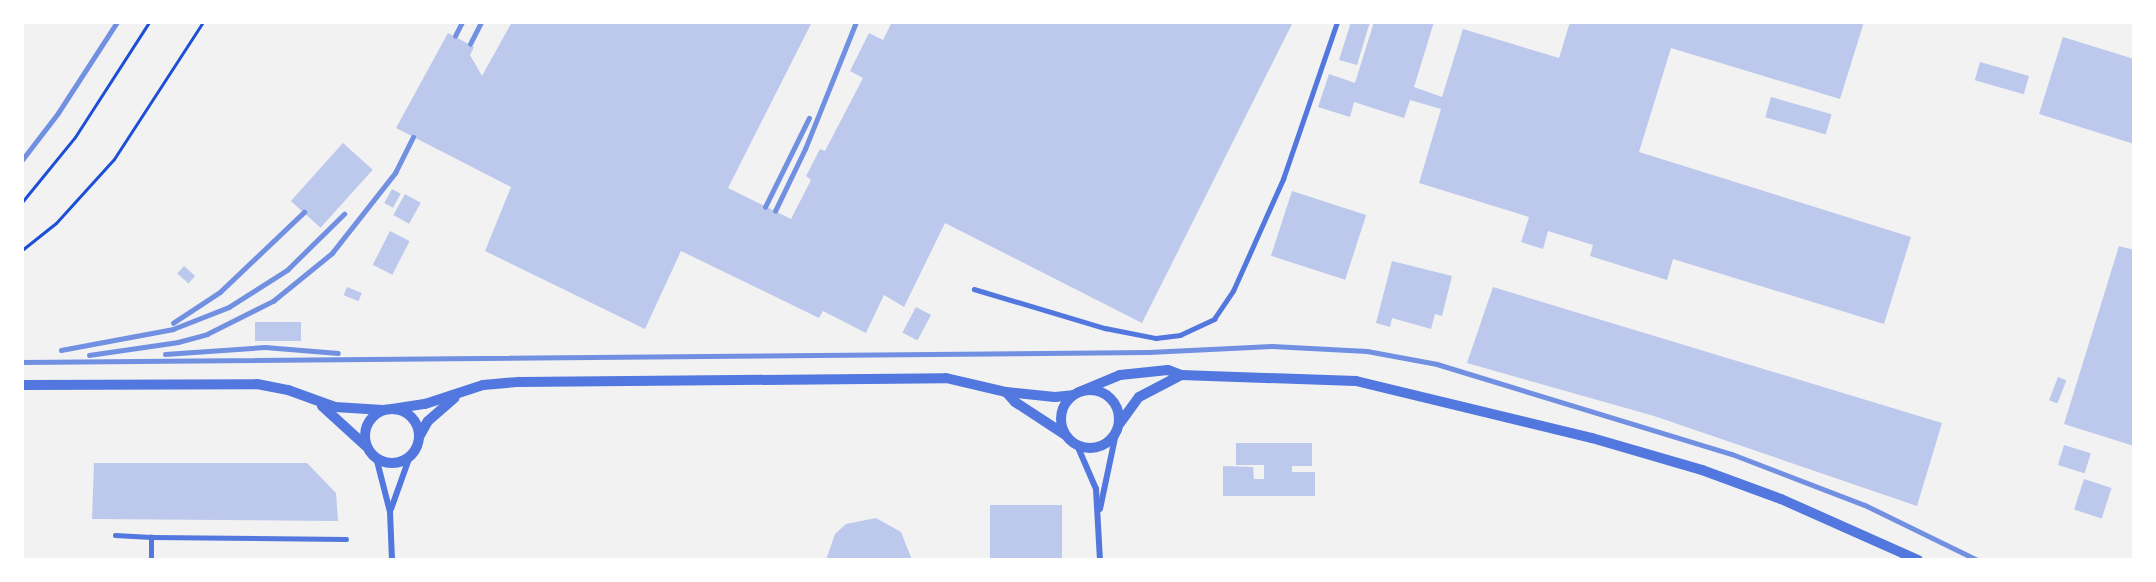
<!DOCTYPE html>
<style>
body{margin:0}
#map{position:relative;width:2156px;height:582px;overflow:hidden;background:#f2f2f2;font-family:Spectral,serif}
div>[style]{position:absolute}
.building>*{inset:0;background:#bdc9ec;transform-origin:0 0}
.path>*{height:3px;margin:-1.5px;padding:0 1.5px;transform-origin:1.5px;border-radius:1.5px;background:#1d4ed8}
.service>*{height:4.5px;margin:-2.25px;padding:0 2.25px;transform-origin:2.25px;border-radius:2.25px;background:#5277de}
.minor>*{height:6px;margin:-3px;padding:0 3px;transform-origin:3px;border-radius:3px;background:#5277de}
.tertiary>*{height:10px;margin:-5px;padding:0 5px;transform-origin:5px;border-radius:5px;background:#5277de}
.tertiary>.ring{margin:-5px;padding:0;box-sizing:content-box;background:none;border:10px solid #5277de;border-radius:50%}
.rail>*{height:4.5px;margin:-2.25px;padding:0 2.25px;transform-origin:2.25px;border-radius:2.25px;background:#7290e2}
span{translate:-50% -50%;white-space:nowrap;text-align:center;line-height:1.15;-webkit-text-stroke:5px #fff;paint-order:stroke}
.frame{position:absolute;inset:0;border:24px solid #fff;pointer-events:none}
</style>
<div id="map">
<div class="building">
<div style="clip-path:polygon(512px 22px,812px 22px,728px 188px,791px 219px,811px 180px,806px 176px,820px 149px,825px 151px,863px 78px,850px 71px,869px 33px,883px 40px,892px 22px,1293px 22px,1142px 323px,945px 223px,904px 307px,884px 295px,866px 333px,823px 311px,819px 318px,681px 251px,645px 329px,485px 251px,511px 187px,396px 128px,448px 33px,474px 47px,470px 55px,482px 76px)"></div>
<div style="clip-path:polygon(1351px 22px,1370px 22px,1357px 65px,1339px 60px)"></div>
<div style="clip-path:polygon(1374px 22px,1434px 22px,1414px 87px,1442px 97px,1463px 29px,1559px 58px,1570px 22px,1864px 22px,1840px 99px,1671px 48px,1639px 152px,1911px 237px,1884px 324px,1673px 259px,1667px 280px,1590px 256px,1593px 245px,1548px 231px,1543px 249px,1521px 242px,1529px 217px,1419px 183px,1441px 109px,1410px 100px,1404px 118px,1354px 102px,1350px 117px,1318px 107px,1329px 74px,1355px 83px)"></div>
<div style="clip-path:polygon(2063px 37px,2134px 59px,2134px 144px,2039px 114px)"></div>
<div style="left:1980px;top:62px;width:51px;height:19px;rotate:16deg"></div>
<div style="left:1771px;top:97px;width:63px;height:21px;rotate:16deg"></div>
<div style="left:343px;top:143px;width:40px;height:78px;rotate:42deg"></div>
<div style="left:392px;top:189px;width:10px;height:16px;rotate:29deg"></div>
<div style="left:1292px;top:191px;width:78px;height:68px;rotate:18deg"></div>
<div style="left:405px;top:194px;width:18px;height:24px;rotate:29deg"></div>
<div style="left:390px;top:231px;width:22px;height:38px;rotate:27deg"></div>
<div style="clip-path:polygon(2119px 246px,2134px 250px,2134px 446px,2064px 424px)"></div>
<div style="clip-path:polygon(1392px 261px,1452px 276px,1442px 316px,1435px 314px,1431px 329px,1392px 318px,1390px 327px,1376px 323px)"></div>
<div style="left:184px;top:266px;width:15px;height:10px;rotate:42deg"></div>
<div style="left:347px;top:287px;width:16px;height:9px;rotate:22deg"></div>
<div style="clip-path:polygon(1493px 287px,1942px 423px,1917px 506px,1654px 416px,1467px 363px)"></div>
<div style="left:916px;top:307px;width:17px;height:29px;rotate:28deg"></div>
<div style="left:301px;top:322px;width:19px;height:46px;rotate:90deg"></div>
<div style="left:2058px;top:377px;width:9px;height:25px;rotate:21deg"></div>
<div style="clip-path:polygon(1236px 443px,1312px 443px,1312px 466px,1292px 466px,1292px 472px,1315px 472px,1315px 496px,1223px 496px,1223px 466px,1253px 467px,1254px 479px,1264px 479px,1264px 465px,1236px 465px)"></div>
<div style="left:2064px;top:445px;width:28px;height:21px;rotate:17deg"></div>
<div style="clip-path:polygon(94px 463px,307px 463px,336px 493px,338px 521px,92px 519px)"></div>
<div style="left:2084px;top:479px;width:29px;height:32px;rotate:18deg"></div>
<div style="left:1062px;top:505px;width:55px;height:72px;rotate:90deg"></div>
<div style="clip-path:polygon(876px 518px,901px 532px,912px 560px,826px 560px,835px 534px,846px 524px)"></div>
</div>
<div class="path">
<div style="left:22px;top:202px;width:84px;rotate:-50.8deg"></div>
<div style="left:75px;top:137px;width:137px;rotate:-57.2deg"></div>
<div style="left:22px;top:250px;width:43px;rotate:-38.5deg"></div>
<div style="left:56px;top:223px;width:86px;rotate:-47.8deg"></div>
<div style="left:114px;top:159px;width:163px;rotate:-57deg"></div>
</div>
<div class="service">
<div style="left:974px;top:289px;width:137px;rotate:16.6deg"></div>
<div style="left:1105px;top:328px;width:52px;rotate:11.1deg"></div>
<div style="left:1156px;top:338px;width:24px;rotate:-7deg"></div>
<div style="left:1180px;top:335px;width:38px;rotate:-25deg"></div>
<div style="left:1214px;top:319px;width:34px;rotate:-56deg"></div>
<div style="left:1233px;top:291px;width:123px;rotate:-65.9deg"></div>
<div style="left:1283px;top:179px;width:166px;rotate:-71deg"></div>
<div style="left:115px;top:535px;width:36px;rotate:3deg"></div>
<div style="left:151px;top:560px;width:23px;rotate:-90deg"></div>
<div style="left:151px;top:537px;width:195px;rotate:0.6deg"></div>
</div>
<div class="minor">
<div style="left:1077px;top:445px;width:48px;rotate:66.6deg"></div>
<div style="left:1096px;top:489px;width:71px;rotate:86.8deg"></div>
<div style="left:376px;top:457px;width:57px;rotate:75.7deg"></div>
<div style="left:390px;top:512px;width:48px;rotate:87.6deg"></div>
<div style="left:391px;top:509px;width:56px;rotate:-70.3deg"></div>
<div style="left:1100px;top:509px;width:78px;rotate:-78.1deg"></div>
</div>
<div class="tertiary">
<div style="left:22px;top:385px;width:235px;rotate:-0.2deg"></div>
<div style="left:257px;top:384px;width:32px;rotate:11deg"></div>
<div style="left:288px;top:390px;width:50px;rotate:19.9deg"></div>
<div style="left:335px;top:407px;width:48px;rotate:3.6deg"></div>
<div class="ring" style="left:1061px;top:390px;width:48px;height:48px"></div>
<div style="left:1006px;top:392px;width:13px;rotate:48deg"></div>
<div style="left:1015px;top:402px;width:59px;rotate:33.1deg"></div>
<div style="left:1079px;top:392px;width:44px;rotate:-22.5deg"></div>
<div style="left:1120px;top:375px;width:48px;rotate:-5.9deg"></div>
<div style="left:1168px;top:370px;width:14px;rotate:21deg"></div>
<div style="left:1181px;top:375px;width:175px;rotate:2deg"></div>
<div style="left:1356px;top:381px;width:243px;rotate:13.6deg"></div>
<div style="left:1592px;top:438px;width:115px;rotate:16.2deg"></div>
<div style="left:1702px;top:470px;width:84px;rotate:20.2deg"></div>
<div style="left:1781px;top:499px;width:150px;rotate:24deg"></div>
<div style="left:322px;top:406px;width:59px;rotate:42.3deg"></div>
<div style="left:392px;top:409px;width:33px;rotate:-9deg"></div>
<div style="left:425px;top:404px;width:61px;rotate:-18.1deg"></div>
<div style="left:483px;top:385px;width:36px;rotate:-5deg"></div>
<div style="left:519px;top:382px;width:427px;rotate:-0.5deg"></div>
<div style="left:946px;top:378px;width:62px;rotate:13.1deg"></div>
<div style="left:1006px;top:392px;width:49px;rotate:5.8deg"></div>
<div style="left:1055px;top:397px;width:18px;rotate:-6deg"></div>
<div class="ring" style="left:365px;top:409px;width:44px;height:44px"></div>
<div style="left:1120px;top:423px;width:32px;rotate:-54deg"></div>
<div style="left:1139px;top:397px;width:47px;rotate:-27.6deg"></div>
<div style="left:419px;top:437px;width:18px;rotate:-61deg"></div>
<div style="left:428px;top:421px;width:35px;rotate:-41deg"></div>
</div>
<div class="rail">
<div style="left:455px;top:36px;width:16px;rotate:-63deg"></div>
<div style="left:470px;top:44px;width:25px;rotate:-63deg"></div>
<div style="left:22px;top:160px;width:59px;rotate:-52.5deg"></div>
<div style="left:58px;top:113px;width:108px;rotate:-57deg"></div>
<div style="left:765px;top:207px;width:99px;rotate:-63.7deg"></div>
<div style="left:775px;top:211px;width:69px;rotate:-64.2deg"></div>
<div style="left:805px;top:149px;width:137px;rotate:-68.1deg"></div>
<div style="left:173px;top:323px;width:56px;rotate:-33.4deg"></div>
<div style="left:220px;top:292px;width:116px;rotate:-43.6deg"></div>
<div style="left:61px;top:350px;width:114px;rotate:-10.6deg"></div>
<div style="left:173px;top:329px;width:60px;rotate:-21.4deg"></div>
<div style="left:229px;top:307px;width:69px;rotate:-32.5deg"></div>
<div style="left:287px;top:270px;width:80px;rotate:-44.5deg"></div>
<div style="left:165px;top:354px;width:100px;rotate:-4deg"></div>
<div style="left:265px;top:347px;width:73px;rotate:4.7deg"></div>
<div style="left:89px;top:355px;width:90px;rotate:-8.3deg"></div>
<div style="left:178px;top:342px;width:30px;rotate:-15deg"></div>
<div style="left:207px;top:334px;width:74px;rotate:-26.6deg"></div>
<div style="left:273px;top:301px;width:76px;rotate:-39.1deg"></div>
<div style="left:332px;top:253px;width:102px;rotate:-51.8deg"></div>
<div style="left:395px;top:173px;width:40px;rotate:-63.4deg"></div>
<div style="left:22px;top:362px;width:1127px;rotate:-0.51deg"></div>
<div style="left:1149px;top:352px;width:123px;rotate:-2.8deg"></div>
<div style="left:1272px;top:346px;width:95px;rotate:3deg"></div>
<div style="left:1367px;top:351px;width:71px;rotate:10.5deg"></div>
<div style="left:1437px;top:364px;width:308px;rotate:17deg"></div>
<div style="left:1732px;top:454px;width:142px;rotate:21deg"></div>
<div style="left:1865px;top:505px;width:126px;rotate:26deg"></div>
</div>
<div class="frame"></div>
</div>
